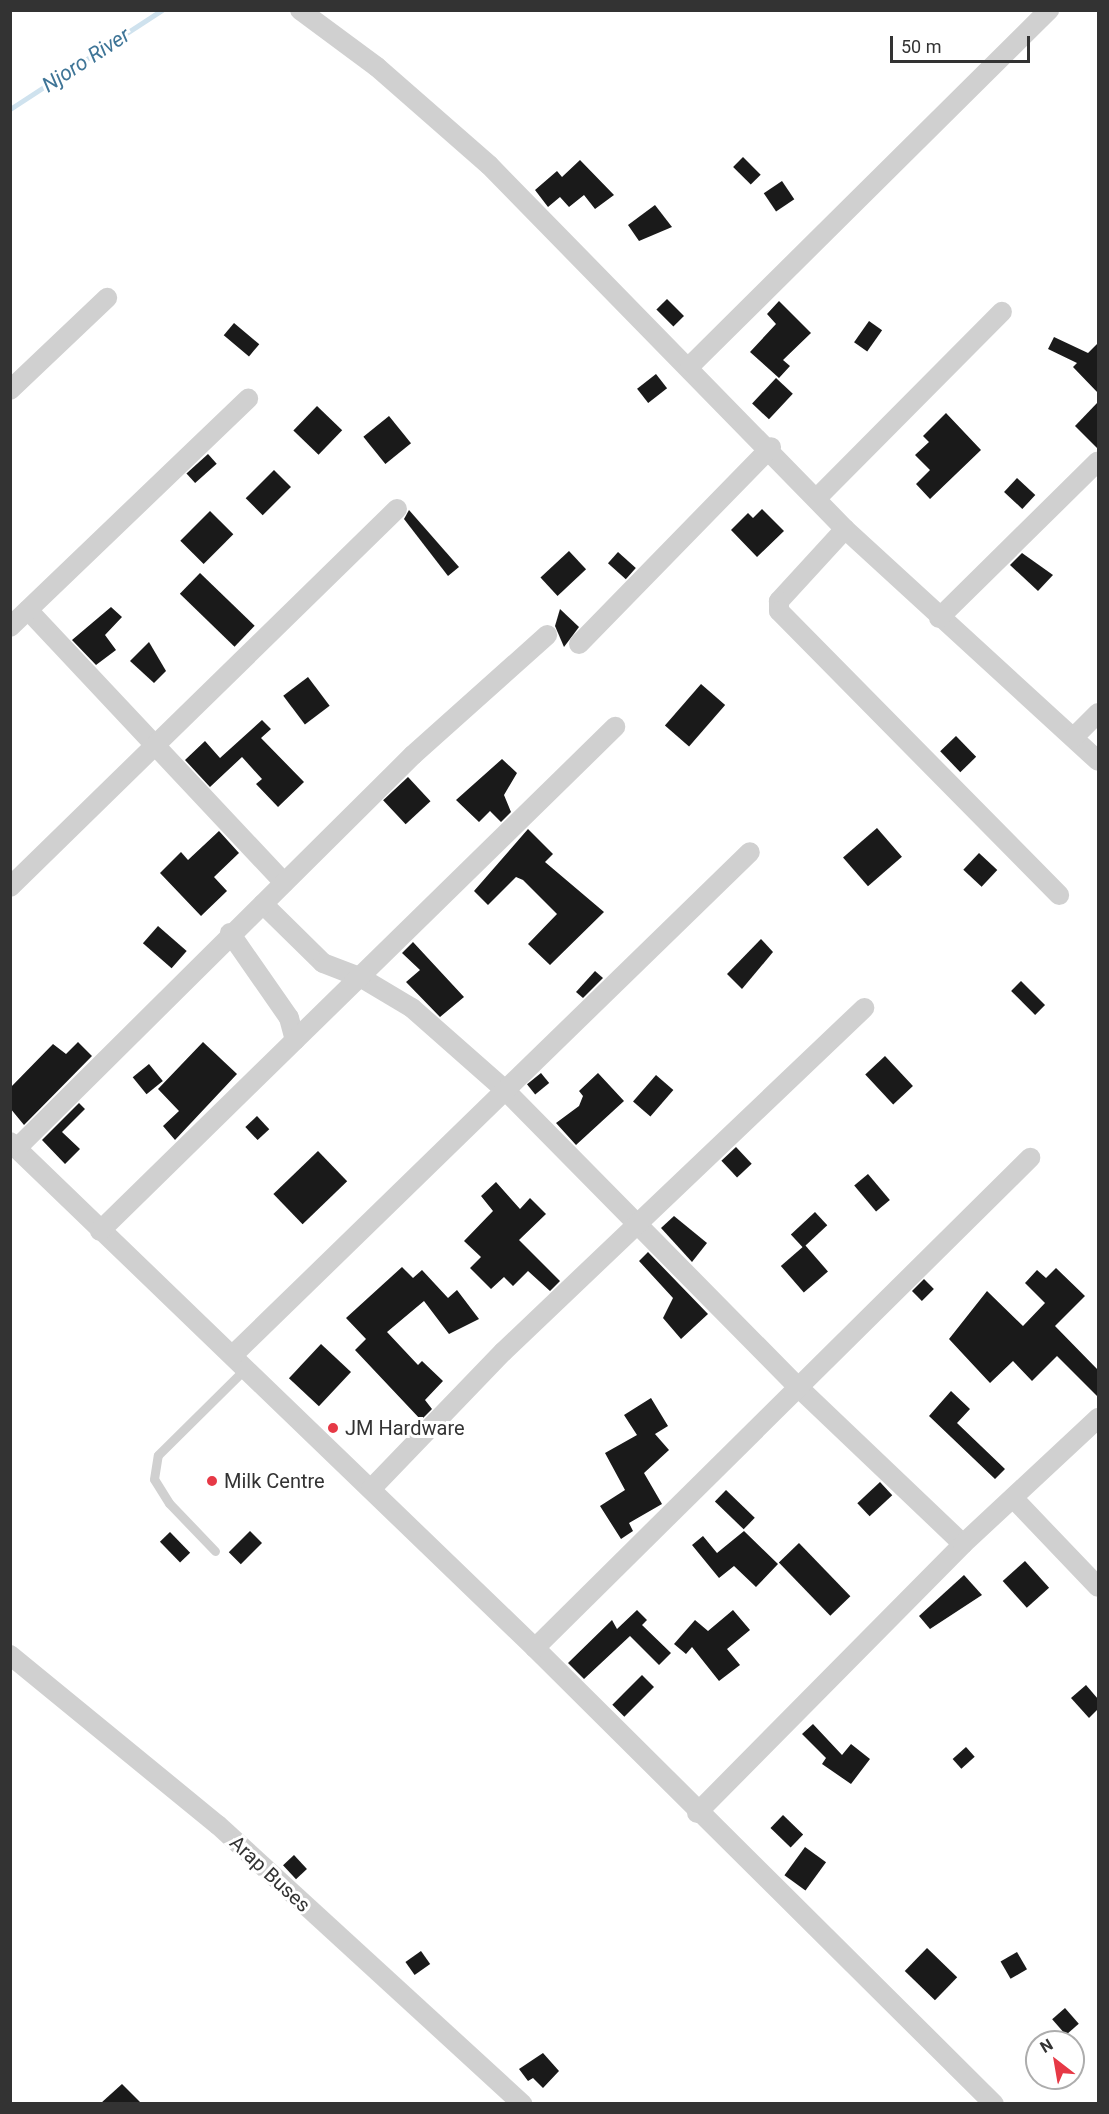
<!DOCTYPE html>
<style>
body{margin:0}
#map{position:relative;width:1109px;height:2114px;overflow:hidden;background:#fff;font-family:Roboto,sans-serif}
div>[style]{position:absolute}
.stream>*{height:5px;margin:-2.5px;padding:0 2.5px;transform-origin:2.5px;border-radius:2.5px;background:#cfe2ee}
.building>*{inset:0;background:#1a1a1a;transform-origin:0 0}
.lane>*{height:9px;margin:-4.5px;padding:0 4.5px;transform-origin:4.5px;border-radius:4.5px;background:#d0d0d0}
.street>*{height:20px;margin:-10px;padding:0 10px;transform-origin:10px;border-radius:10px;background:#d0d0d0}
.dots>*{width:16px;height:16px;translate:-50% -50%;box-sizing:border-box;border:3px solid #fff;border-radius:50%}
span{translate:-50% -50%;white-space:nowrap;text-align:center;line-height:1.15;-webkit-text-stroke:6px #fff;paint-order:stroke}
.poi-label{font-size:20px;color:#333}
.left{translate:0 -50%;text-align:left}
.street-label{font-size:20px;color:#333}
.water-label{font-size:21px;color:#3f7597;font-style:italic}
.frame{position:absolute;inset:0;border:12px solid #333;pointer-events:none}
.north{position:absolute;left:1025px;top:2030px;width:60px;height:60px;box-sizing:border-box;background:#fff;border:2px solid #adadad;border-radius:50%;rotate:329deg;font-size:16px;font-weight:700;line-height:24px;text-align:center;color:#333}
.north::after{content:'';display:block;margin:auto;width:21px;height:27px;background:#e63946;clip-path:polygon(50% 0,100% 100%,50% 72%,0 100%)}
.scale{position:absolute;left:890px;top:36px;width:140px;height:27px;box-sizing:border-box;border:3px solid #333;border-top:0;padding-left:8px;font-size:18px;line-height:21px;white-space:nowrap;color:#333;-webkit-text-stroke:4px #fff;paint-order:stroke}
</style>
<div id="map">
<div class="stream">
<div style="left:10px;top:109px;width:181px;rotate:-33.1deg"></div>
</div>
<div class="building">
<div style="left:743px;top:157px;width:25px;height:14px;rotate:45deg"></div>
<div style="clip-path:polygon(580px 160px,614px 195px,595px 209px,584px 195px,569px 207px,560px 197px,548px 207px,535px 190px,557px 171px,562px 177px)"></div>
<div style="left:782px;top:181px;width:22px;height:22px;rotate:56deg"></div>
<div style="clip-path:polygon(655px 205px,672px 227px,639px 241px,628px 225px)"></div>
<div style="left:667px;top:299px;width:24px;height:15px;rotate:45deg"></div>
<div style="clip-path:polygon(779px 301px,811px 333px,783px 360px,790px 366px,779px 378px,750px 352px,776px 324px,767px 314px)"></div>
<div style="left:869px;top:321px;width:16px;height:26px;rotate:35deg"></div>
<div style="left:234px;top:323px;width:33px;height:16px;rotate:40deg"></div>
<div style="clip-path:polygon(1054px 337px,1088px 353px,1098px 343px,1098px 393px,1073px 367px,1077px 363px,1048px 349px)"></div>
<div style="left:656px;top:374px;width:18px;height:24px;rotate:52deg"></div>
<div style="left:776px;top:378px;width:23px;height:35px;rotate:43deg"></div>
<div style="clip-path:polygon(1098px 402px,1098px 449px,1075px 426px)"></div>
<div style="left:317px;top:406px;width:35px;height:34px;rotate:44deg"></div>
<div style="clip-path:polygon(946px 413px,981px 450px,930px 499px,916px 484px,930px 470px,915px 455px,929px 442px,923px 436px)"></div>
<div style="left:389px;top:416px;width:35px;height:33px;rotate:51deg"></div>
<div style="left:208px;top:454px;width:13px;height:29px;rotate:48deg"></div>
<div style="left:274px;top:470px;width:24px;height:40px;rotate:45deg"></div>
<div style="left:1017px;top:478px;width:25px;height:19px;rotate:43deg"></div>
<div style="clip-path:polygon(762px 509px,784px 531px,757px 557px,731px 530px,748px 513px,753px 518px)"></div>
<div style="clip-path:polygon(409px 510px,459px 567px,448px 576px,404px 519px)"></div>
<div style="left:210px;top:511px;width:33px;height:42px;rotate:45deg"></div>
<div style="left:569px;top:551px;width:25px;height:39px;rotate:47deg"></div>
<div style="left:618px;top:552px;width:24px;height:15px;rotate:42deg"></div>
<div style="clip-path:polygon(1022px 553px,1053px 575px,1038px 591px,1010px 565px)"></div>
<div style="left:200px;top:573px;width:76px;height:29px;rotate:44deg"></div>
<div style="clip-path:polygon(111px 607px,122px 617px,105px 635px,116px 650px,96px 665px,72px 640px)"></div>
<div style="clip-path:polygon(560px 609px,579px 627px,564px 647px,555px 626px)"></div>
<div style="clip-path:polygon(149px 642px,166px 671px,154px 683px,130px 661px)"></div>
<div style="left:308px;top:677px;width:36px;height:31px;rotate:53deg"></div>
<div style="left:701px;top:684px;width:32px;height:55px;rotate:41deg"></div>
<div style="clip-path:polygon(262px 720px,271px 729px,261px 738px,304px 782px,278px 807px,256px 784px,262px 779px,242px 757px,210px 787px,185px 760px,205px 741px,220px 758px)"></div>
<div style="left:956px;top:736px;width:29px;height:22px;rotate:46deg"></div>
<div style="clip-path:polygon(502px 759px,517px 773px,504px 795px,511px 812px,501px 822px,490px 811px,479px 822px,456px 800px)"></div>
<div style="left:408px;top:777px;width:33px;height:34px;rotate:47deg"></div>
<div style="left:877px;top:828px;width:38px;height:45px;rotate:49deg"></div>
<div style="clip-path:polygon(528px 829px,553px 854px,545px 862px,604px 912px,550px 965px,528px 944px,557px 914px,523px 880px,516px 877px,488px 905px,474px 891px)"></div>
<div style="clip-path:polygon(219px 831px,239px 853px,214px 877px,227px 891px,201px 916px,160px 873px,181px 852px,188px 860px)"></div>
<div style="left:979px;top:853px;width:25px;height:23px;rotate:43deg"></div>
<div style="left:158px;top:926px;width:38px;height:23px;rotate:41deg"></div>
<div style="clip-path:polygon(761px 939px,773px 952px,742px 989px,727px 974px)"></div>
<div style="clip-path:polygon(413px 942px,464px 997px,440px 1017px,406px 982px,420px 970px,402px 953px)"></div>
<div style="clip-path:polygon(595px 971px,603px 978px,583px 998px,576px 992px)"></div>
<div style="left:1021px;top:981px;width:34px;height:14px;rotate:45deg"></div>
<div style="clip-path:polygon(78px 1042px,92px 1056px,24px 1125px,10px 1108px,10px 1088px,53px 1044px,66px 1054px)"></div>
<div style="clip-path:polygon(203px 1042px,237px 1074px,175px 1140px,163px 1126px,179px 1111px,158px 1089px)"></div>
<div style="left:885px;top:1056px;width:41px;height:27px;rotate:47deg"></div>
<div style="left:149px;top:1064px;width:22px;height:21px;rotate:51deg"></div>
<div style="left:541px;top:1073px;width:13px;height:18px;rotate:51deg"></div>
<div style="clip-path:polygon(598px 1073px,624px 1101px,576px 1145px,556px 1123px,579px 1106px,583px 1096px,579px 1091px)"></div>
<div style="left:656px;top:1075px;width:23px;height:35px;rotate:41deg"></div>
<div style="clip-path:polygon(79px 1103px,85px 1109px,62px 1132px,80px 1149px,65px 1164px,42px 1140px)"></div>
<div style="left:257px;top:1116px;width:18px;height:16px;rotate:47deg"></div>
<div style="left:736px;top:1147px;width:23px;height:20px;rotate:47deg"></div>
<div style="left:318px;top:1151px;width:42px;height:62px;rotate:46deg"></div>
<div style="left:868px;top:1174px;width:34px;height:18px;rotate:50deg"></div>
<div style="clip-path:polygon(496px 1182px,520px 1209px,530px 1198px,546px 1214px,519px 1240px,560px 1281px,550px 1291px,528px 1271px,513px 1286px,504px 1277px,491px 1289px,470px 1268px,481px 1257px,464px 1241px,493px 1211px,481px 1196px)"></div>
<div style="left:815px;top:1212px;width:18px;height:33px;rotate:47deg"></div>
<div style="clip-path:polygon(674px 1216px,707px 1243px,692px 1262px,661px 1228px)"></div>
<div style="left:805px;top:1245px;width:35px;height:32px;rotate:49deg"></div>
<div style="clip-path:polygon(648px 1252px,708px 1314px,681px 1339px,663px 1318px,673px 1298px,639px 1261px)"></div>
<div style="clip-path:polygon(402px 1267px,413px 1278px,422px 1270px,448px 1298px,457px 1290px,479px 1319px,449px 1334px,424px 1301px,387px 1332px,418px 1365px,422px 1361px,443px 1381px,425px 1400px,432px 1409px,421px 1420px,355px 1350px,366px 1339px,346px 1318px)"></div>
<div style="clip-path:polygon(1056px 1268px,1085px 1296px,1055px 1326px,1098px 1370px,1098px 1397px,1057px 1356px,1032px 1381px,1013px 1361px,990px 1383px,949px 1339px,987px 1291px,1023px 1326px,1045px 1303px,1025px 1283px,1037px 1270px,1046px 1278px)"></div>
<div style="left:924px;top:1279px;width:14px;height:17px;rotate:45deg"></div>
<div style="left:321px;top:1344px;width:41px;height:47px;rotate:43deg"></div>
<div style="clip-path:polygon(951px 1391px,970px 1409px,957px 1423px,1005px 1469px,995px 1479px,929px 1416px)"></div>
<div style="clip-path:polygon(651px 1398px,668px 1426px,655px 1434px,669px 1450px,644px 1473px,662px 1504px,629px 1523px,633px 1531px,621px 1539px,600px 1506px,625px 1490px,605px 1453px,637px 1435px,624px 1415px)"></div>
<div style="left:880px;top:1482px;width:18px;height:31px;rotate:47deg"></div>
<div style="left:726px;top:1490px;width:40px;height:16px;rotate:44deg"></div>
<div style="left:250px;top:1531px;width:17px;height:30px;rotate:45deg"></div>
<div style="clip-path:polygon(744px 1531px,778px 1564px,756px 1587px,734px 1566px,719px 1578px,692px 1545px,703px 1536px,717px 1553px)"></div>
<div style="left:170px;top:1532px;width:29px;height:14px;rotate:46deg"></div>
<div style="left:799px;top:1543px;width:74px;height:28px;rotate:46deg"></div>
<div style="left:1025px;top:1561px;width:36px;height:30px;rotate:48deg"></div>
<div style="clip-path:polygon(964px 1575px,982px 1595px,930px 1629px,919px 1616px)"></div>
<div style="clip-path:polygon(637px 1610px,647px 1620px,642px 1625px,671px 1653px,659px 1665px,630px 1636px,584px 1679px,568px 1663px,612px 1620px,617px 1629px)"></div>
<div style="clip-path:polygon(733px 1610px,750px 1630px,727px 1649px,740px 1665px,719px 1681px,692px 1647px,686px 1654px,674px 1644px,695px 1620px,708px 1631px)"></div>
<div style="left:642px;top:1675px;width:17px;height:42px;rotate:45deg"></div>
<div style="clip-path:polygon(1086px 1685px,1098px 1699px,1098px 1709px,1089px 1718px,1071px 1698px)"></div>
<div style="clip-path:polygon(813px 1724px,842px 1755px,851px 1744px,870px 1759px,851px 1784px,822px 1764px,826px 1758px,802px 1734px)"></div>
<div style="left:966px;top:1747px;width:13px;height:18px;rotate:48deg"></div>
<div style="left:783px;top:1815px;width:28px;height:18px;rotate:44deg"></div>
<div style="left:805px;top:1847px;width:26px;height:35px;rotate:36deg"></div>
<div style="left:294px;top:1855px;width:19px;height:15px;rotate:47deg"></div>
<div style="left:927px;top:1948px;width:42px;height:32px;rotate:44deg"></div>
<div style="left:421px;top:1951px;width:16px;height:19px;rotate:55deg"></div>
<div style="left:1017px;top:1952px;width:20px;height:19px;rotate:60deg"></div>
<div style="left:1065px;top:2008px;width:21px;height:17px;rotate:49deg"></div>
<div style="clip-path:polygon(543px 2053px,559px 2071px,543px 2088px,533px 2078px,528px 2081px,519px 2069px)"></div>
<div style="clip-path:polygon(122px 2084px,141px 2103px,101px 2103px)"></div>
</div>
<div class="lane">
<div style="left:215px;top:1551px;width:66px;rotate:-133.8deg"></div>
<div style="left:169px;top:1503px;width:28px;rotate:-122deg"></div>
<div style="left:154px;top:1479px;width:24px;rotate:-81deg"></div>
<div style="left:158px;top:1455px;width:124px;rotate:-44.7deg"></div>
</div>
<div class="street">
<div style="left:300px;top:10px;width:96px;rotate:36.5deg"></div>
<div style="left:377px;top:67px;width:149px;rotate:41.2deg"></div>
<div style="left:489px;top:165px;width:509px;rotate:45.64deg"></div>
<div style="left:845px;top:529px;width:343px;rotate:42.5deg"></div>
<div style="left:690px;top:366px;width:506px;rotate:-44.76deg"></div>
<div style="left:10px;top:390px;width:134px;rotate:-43.5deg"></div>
<div style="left:818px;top:497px;width:261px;rotate:-45.2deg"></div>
<div style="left:845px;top:529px;width:98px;rotate:132.5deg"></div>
<div style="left:779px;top:601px;width:10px;rotate:90deg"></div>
<div style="left:779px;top:611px;width:399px;rotate:45.4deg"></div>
<div style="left:28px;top:610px;width:374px;rotate:46.8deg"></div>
<div style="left:939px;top:618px;width:223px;rotate:-44.6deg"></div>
<div style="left:10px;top:627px;width:330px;rotate:-43.8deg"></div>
<div style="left:579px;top:644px;width:275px;rotate:-45.7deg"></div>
<div style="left:1074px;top:737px;width:34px;rotate:-45deg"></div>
<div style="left:10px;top:887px;width:541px;rotate:-44.33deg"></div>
<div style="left:263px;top:904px;width:84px;rotate:44.5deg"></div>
<div style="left:323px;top:963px;width:40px;rotate:21deg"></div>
<div style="left:360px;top:977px;width:61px;rotate:30.8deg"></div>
<div style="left:412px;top:1008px;width:125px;rotate:41.4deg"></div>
<div style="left:506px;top:1091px;width:414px;rotate:45.4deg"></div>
<div style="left:797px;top:1386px;width:229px;rotate:43.6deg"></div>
<div style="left:230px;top:933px;width:103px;rotate:55.2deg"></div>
<div style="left:289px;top:1018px;width:23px;rotate:75deg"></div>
<div style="left:10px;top:1142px;width:729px;rotate:43.94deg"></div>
<div style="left:535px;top:1648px;width:647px;rotate:44.81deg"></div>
<div style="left:17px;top:1148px;width:558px;rotate:-44.78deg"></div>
<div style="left:413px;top:755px;width:180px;rotate:-41.8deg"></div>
<div style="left:100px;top:1231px;width:721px;rotate:-44.38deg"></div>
<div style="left:233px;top:1355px;width:721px;rotate:-44.21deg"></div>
<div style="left:371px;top:1489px;width:190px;rotate:-46.1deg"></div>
<div style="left:503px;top:1352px;width:499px;rotate:-43.6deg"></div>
<div style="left:1015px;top:1500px;width:120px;rotate:46.3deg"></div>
<div style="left:535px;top:1648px;width:697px;rotate:-44.71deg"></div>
<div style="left:10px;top:1655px;width:269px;rotate:39.3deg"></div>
<div style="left:218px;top:1825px;width:413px;rotate:42.5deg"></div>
<div style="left:697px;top:1813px;width:378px;rotate:-45.3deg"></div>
<div style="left:963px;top:1544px;width:185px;rotate:-43deg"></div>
</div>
<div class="dots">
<div style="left:333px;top:1428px;background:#e63946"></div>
<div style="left:212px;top:1481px;background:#e63946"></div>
</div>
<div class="poi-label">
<span class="left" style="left:345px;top:1428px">JM Hardware</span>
<span class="left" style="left:224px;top:1481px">Milk Centre</span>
</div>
<div class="street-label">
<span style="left:270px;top:1874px;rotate:43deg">Arap Buses</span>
</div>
<div class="water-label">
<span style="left:86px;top:60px;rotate:-33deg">Njoro River</span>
</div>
<div class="frame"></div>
<div class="north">N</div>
<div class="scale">50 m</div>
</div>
